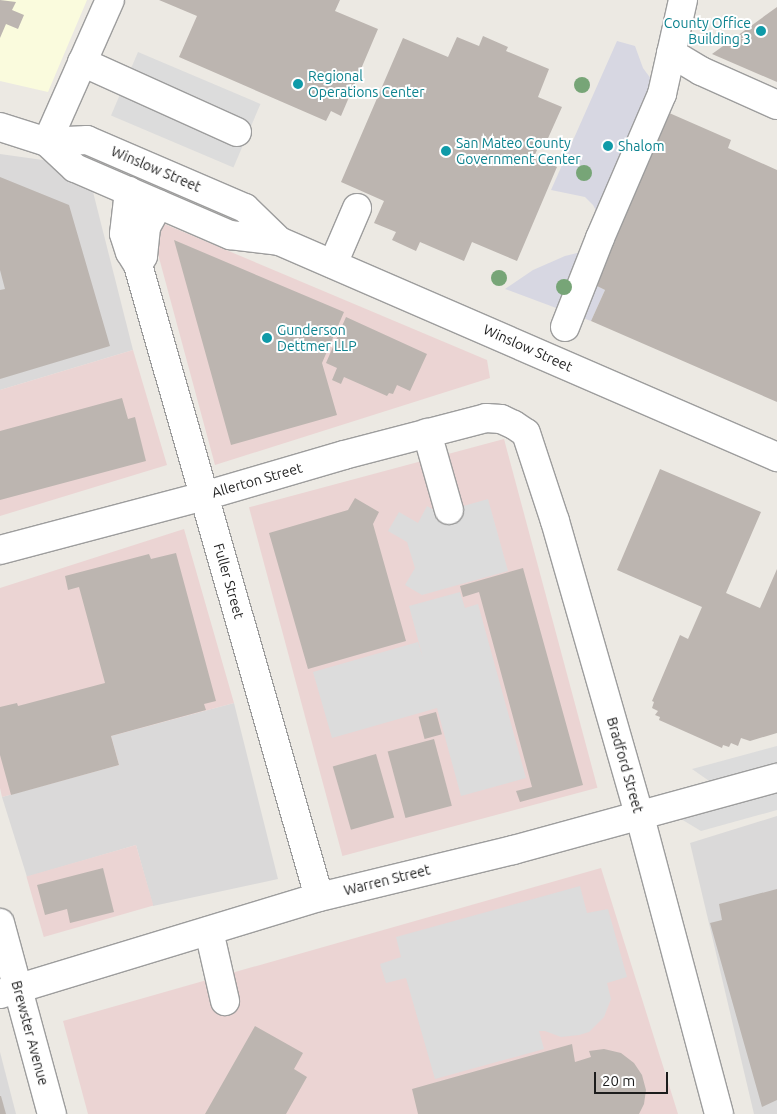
<!DOCTYPE html>
<style>
body{margin:0}
#map{position:relative;width:777px;height:1114px;overflow:hidden;background:#ece9e3;font-family:Ubuntu,sans-serif}
div>[style]{position:absolute}
.residential>*{inset:0;background:#dad9d9}
.commercial>*{inset:0;background:#ebd4d3;transform-origin:0 0}
.education>*{inset:0;background:#fafbdd}
.parking>*{inset:0;background:#dcdcdc;transform-origin:0 0}
.plaza>*{inset:0;background:#d7d7e2}
.building>*{inset:0;background:#bcb5b0;transform-origin:0 0}
.roads{filter:drop-shadow(1px 0 #9d9d9d) drop-shadow(-1px 0 #9d9d9d) drop-shadow(0 1px #9d9d9d) drop-shadow(0 -1px #9d9d9d)}
.minor>*{height:28px;margin:-14px;padding:0 14px;transform-origin:14px;border-radius:14px;background:#fff}
.trees>*{width:16px;height:16px;margin:-8px;border-radius:50%;background:#77a577}
.dots>*{width:14px;height:14px;translate:-50% -50%;box-sizing:border-box;border:2px solid #fff;border-radius:50%}
span{translate:-50% -50%;white-space:nowrap;text-align:center;line-height:1.15;-webkit-text-stroke:4px #fff;paint-order:stroke}
.culture-label{font-size:14px;color:#0d838f}
.right{translate:-100% -50%;text-align:right}
.left{translate:0 -50%;text-align:left}
.street-label{font-size:14px;color:#1c1c1c}
.scale{position:absolute;left:594px;top:1072px;width:74px;height:22px;box-sizing:border-box;border:2px solid #1c1c1c;border-top:0;padding-left:6px;font-size:15px;line-height:18px;white-space:nowrap;color:#1c1c1c;-webkit-text-stroke:4px #fff;paint-order:stroke}
</style>
<div id="map">
<div class="residential">
<div style="clip-path:polygon(0 154px,50px 161px,89px 176px,133px 350px,0 390px)"></div>
<div style="clip-path:polygon(234px 703px,278px 879px,153px 906px,136px 845px,27px 877px,2px 797px,119px 765px,111px 736px)"></div>
<div style="clip-path:polygon(777px 816px,777px 1114px,754px 1114px,690px 843px)"></div>
<div style="clip-path:polygon(0 1052px,16px 1114px,0 1114px)"></div>
</div>
<div class="commercial">
<div style="clip-path:polygon(148px 217px,487px 360px,490px 378px,215px 465px)"></div>
<div style="clip-path:polygon(133px 350px,167px 465px,0 516px,0 390px)"></div>
<div style="left:504px;top:439px;width:361px;height:264px;rotate:75deg"></div>
<div style="clip-path:polygon(184px 529px,234px 703px,111px 736px,119px 765px,2px 797px,0 788px,0 588px)"></div>
<div style="left:136px;top:845px;width:63px;height:114px;rotate:74deg"></div>
<div style="clip-path:polygon(601px 868px,678px 1114px,88px 1114px,63px 1021px)"></div>
</div>
<div class="education">
<div style="clip-path:polygon(0 0,87px 0,48px 92px,0 81px)"></div>
</div>
<div class="parking">
<div style="left:138px;top:52px;width:133px;height:69px;rotate:23deg"></div>
<div style="clip-path:polygon(488px 499px,508px 571px,422px 595px,405px 585px,415px 568px,407px 542px,388px 531px,399px 512px,418px 523px,427px 506px,439px 513px)"></div>
<div style="clip-path:polygon(460px 592px,465px 608px,478px 604px,526px 778px,461px 796px,437px 708px,332px 738px,313px 672px,418px 642px,423px 658px,409px 606px)"></div>
<div style="clip-path:polygon(777px 746px,777px 765px,712px 783px,692px 769px)"></div>
<div style="clip-path:polygon(777px 792px,777px 810px,701px 831px,681px 819px)"></div>
<div style="clip-path:polygon(580px 886px,587px 913px,608px 909px,627px 977px,607px 983px,611px 999px,604px 1017px,589px 1032px,579px 1035px,561px 1037px,545px 1031px,539px 1031px,544px 1049px,435px 1079px,406px 978px,386px 983px,380px 964px,401px 957px,396px 937px)"></div>
</div>
<div class="plaza">
<div style="clip-path:polygon(617px 41px,635px 46px,643px 68px,662px 94px,595px 285px,605px 290px,591px 321px,505px 289px,533px 270px,565px 256px,589px 250px,600px 218px,593px 205px,585px 197px,551px 190px)"></div>
</div>
<div class="building">
<div style="clip-path:polygon(0 0,16px 2px,12px 10px,24px 15px,18px 29px,6px 24px,0 38px)"></div>
<div style="clip-path:polygon(159px 0,340px 0,335px 11px,378px 29px,341px 116px,331px 111px,326px 121px,179px 57px,197px 16px)"></div>
<div style="clip-path:polygon(777px 7px,777px 82px,712px 54px)"></div>
<div style="clip-path:polygon(483px 36px,508px 47px,506px 51px,549px 69px,538px 97px,562px 107px,545px 145px,540px 143px,534px 157px,557px 167px,517px 261px,472px 242px,464px 261px,420px 242px,416px 251px,392px 240px,396px 232px,374px 223px,384px 201px,341px 182px,403px 38px,448px 57px,457px 37px,479px 46px)"></div>
<div style="clip-path:polygon(667px 112px,731px 140px,728px 148px,777px 170px,777px 402px,591px 321px,605px 290px,595px 285px,606px 260px,608px 247px)"></div>
<div style="clip-path:polygon(0 177px,69px 205px,110px 346px,0 379px,0 290px,5px 289px,0 270px)"></div>
<div style="clip-path:polygon(174px 240px,344px 312px,322px 363px,337px 415px,231px 445px)"></div>
<div style="clip-path:polygon(346px 317px,427px 354px,410px 391px,397px 385px,393px 394px,389px 393px,387px 396px,344px 377px,341px 384px,332px 380px,337px 368px,326px 363px)"></div>
<div style="clip-path:polygon(122px 398px,128px 419px,135px 417px,146px 461px,0 500px,0 431px)"></div>
<div style="clip-path:polygon(660px 469px,761px 512px,726px 593px,760px 608px,777px 569px,777px 733px,750px 741px,741px 738px,738px 746px,731px 743px,729px 747px,723px 745px,722px 748px,659px 720px,660px 717px,655px 715px,658px 711px,652px 708px,654px 702px,652px 701px,680px 635px,688px 639px,702px 607px,617px 570px)"></div>
<div style="clip-path:polygon(355px 498px,379px 512px,373px 524px,406px 641px,308px 669px,269px 533px,348px 510px)"></div>
<div style="clip-path:polygon(176px 553px,216px 701px,204px 704px,206px 710px,111px 736px,119px 765px,11px 795px,0 755px,0 707px,17px 703px,18px 706px,105px 683px,79px 587px,68px 590px,65px 576px,149px 554px,151px 559px)"></div>
<div style="clip-path:polygon(523px 568px,583px 785px,520px 802px,516px 791px,532px 787px,479px 592px,463px 597px,460px 586px)"></div>
<div style="left:436px;top:712px;width:23px;height:18px;rotate:75deg"></div>
<div style="left:434px;top:739px;width:69px;height:48px;rotate:75deg"></div>
<div style="left:376px;top:754px;width:66px;height:45px;rotate:74deg"></div>
<div style="clip-path:polygon(103px 868px,114px 912px,70px 923px,67px 909px,45px 915px,37px 885px)"></div>
<div style="clip-path:polygon(777px 889px,777px 1100px,762px 1107px,710px 923px,722px 920px,719px 904px)"></div>
<div style="clip-path:polygon(255px 1026px,303px 1053px,294px 1069px,307px 1077px,286px 1114px,205px 1114px)"></div>
<div style="clip-path:polygon(572px 1044px,575px 1062px,591px 1057px,589px 1051px,604px 1049px,621px 1053px,634px 1063px,642px 1075px,646px 1090px,644px 1104px,639px 1114px,418px 1114px,412px 1089px)"></div>
<div style="clip-path:polygon(0 1096px,1px 1096px,6px 1114px,0 1114px)"></div>
</div>
<div class="roads">
<div class="minor">
<div style="left:671px;top:53px;width:35px;rotate:31deg"></div>
<div style="left:701px;top:71px;width:83px;rotate:24.1deg"></div>
<div style="left:82px;top:62px;width:170px;rotate:24.3deg"></div>
<div style="left:0;top:127px;width:49px;rotate:17.7deg"></div>
<div style="left:47px;top:142px;width:38px;rotate:43deg"></div>
<div style="left:75px;top:168px;width:169px;rotate:23.4deg"></div>
<div style="left:230px;top:235px;width:49px;rotate:7deg"></div>
<div style="left:279px;top:241px;width:543px;rotate:23.45deg"></div>
<div style="left:47px;top:142px;width:40px;rotate:-2.9deg"></div>
<div style="left:87px;top:140px;width:172px;rotate:23.3deg"></div>
<div style="left:245px;top:208px;width:47px;rotate:44.1deg"></div>
<div style="left:47px;top:142px;width:155px;rotate:-66.1deg"></div>
<div style="left:129px;top:191px;width:43px;rotate:96.6deg"></div>
<div style="left:124px;top:234px;width:19px;rotate:72deg"></div>
<div style="left:130px;top:252px;width:15px;rotate:58deg"></div>
<div style="left:138px;top:265px;width:10px;rotate:-61deg"></div>
<div style="left:143px;top:256px;width:29px;rotate:-84deg"></div>
<div style="left:146px;top:227px;width:26px;rotate:-61deg"></div>
<div style="left:333px;top:264px;width:61px;rotate:-66.8deg"></div>
<div style="left:138px;top:265px;width:657px;rotate:74.02deg"></div>
<div style="left:565px;top:327px;width:96px;rotate:-68.5deg"></div>
<div style="left:600px;top:238px;width:157px;rotate:-66.7deg"></div>
<div style="left:662px;top:94px;width:96px;rotate:-77.4deg"></div>
<div style="left:427px;top:433px;width:80px;rotate:74.1deg"></div>
<div style="left:0;top:550px;width:211px;rotate:-14.8deg"></div>
<div style="left:204px;top:496px;width:146px;rotate:-16.3deg"></div>
<div style="left:344px;top:455px;width:147px;rotate:-14.6deg"></div>
<div style="left:486px;top:418px;width:15px;rotate:4deg"></div>
<div style="left:501px;top:419px;width:14px;rotate:25deg"></div>
<div style="left:514px;top:425px;width:14px;rotate:34deg"></div>
<div style="left:526px;top:433px;width:93px;rotate:71.8deg"></div>
<div style="left:555px;top:521px;width:308px;rotate:74deg"></div>
<div style="left:640px;top:817px;width:307px;rotate:75.1deg"></div>
<div style="left:0;top:923px;width:198px;rotate:74.8deg"></div>
<div style="left:209px;top:931px;width:72px;rotate:77.1deg"></div>
<div style="left:0;top:994px;width:333px;rotate:-16.9deg"></div>
<div style="left:319px;top:897px;width:200px;rotate:-13.6deg"></div>
<div style="left:513px;top:850px;width:274px;rotate:-15.3deg"></div>
</div>
</div>
<div class="trees">
<div style="left:582px;top:85px"></div>
<div style="left:584px;top:173px"></div>
<div style="left:499px;top:278px"></div>
<div style="left:564px;top:287px"></div>
</div>
<div class="dots">
<div style="left:761px;top:31px;background:#0f9aa8"></div>
<div style="left:298px;top:84px;background:#0f9aa8"></div>
<div style="left:608px;top:146px;background:#0f9aa8"></div>
<div style="left:446px;top:151px;background:#0f9aa8"></div>
<div style="left:267px;top:338px;background:#0f9aa8"></div>
</div>
<div class="culture-label">
<span class="right" style="left:751px;top:31px">County Office<br>Building 3</span>
<span class="left" style="left:308px;top:84px">Regional<br>Operations Center</span>
<span class="left" style="left:456px;top:151px">San Mateo County<br>Government Center</span>
<span class="left" style="left:618px;top:146px">Shalom</span>
<span class="left" style="left:277px;top:338px">Gunderson<br>Dettmer LLP</span>
</div>
<div class="street-label">
<span style="left:156px;top:169px;rotate:23deg">Winslow Street</span>
<span style="left:528px;top:348px;rotate:24deg">Winslow Street</span>
<span style="left:257px;top:480px;rotate:-16deg">Allerton Street</span>
<span style="left:229px;top:581px;rotate:74deg">Fuller Street</span>
<span style="left:625px;top:765px;rotate:74deg">Bradford Street</span>
<span style="left:387px;top:880px;rotate:-14deg">Warren Street</span>
<span style="left:30px;top:1033px;rotate:75deg">Brewster Avenue</span>
</div>
<div class="scale">20 m</div>
</div>
